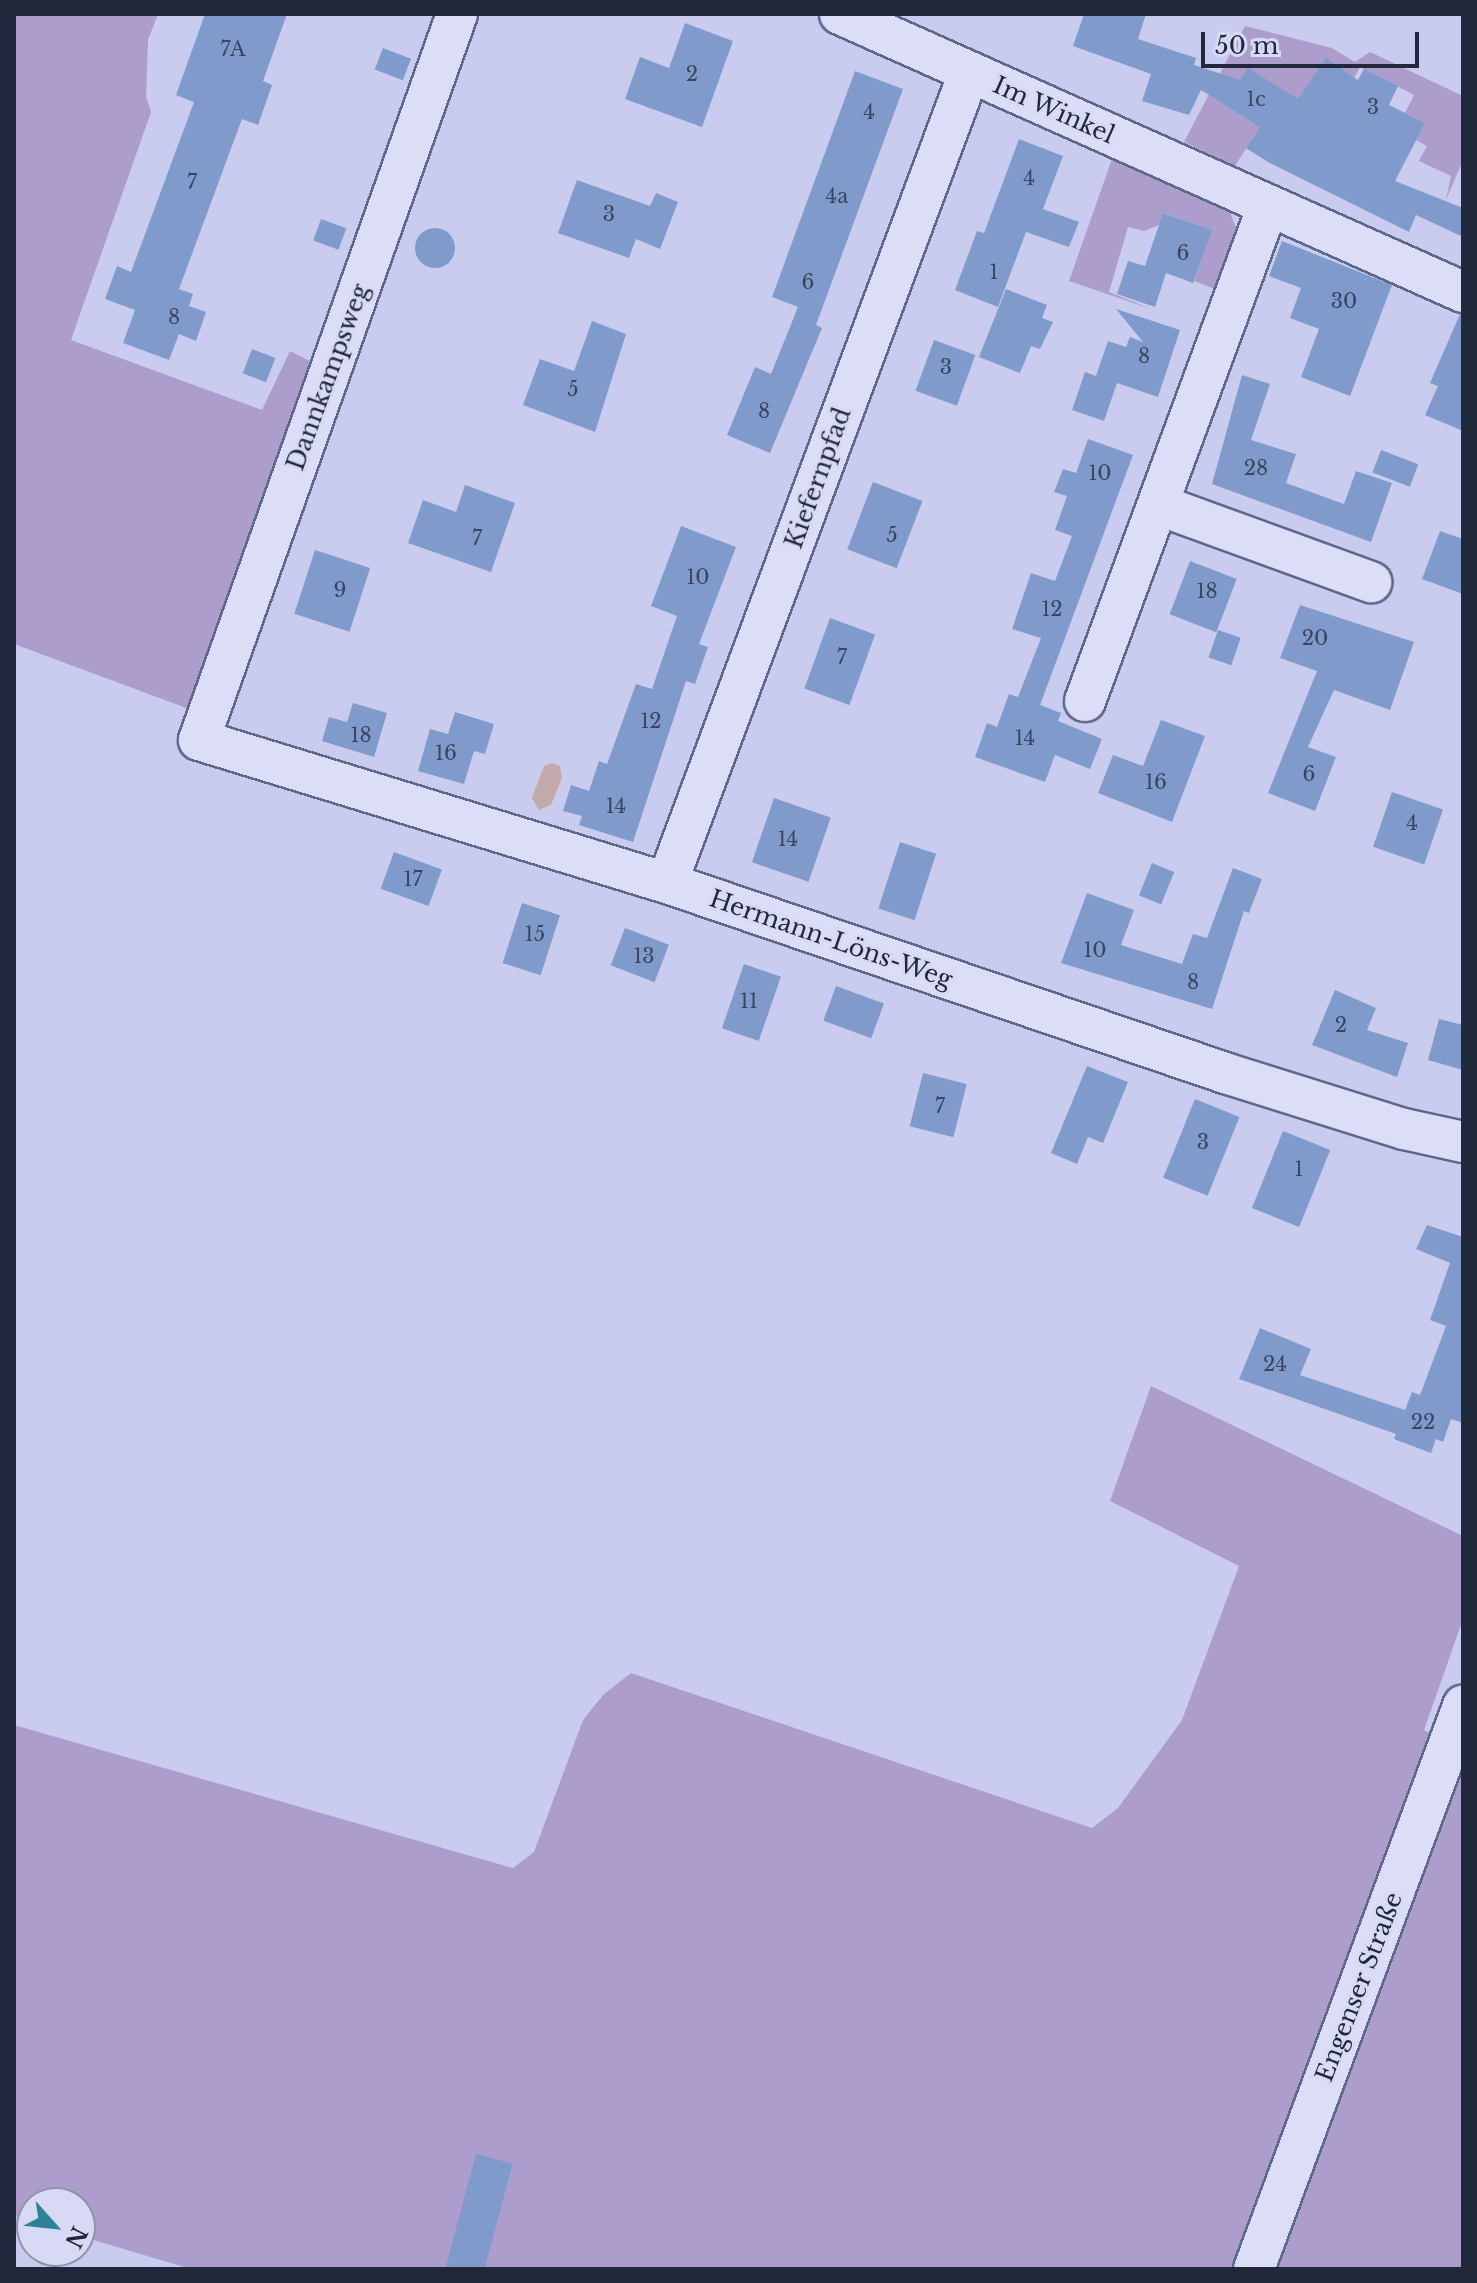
<!DOCTYPE html>
<meta charset="utf-8">
<style>
body{margin:0}
#map{position:relative;width:1477px;height:2283px;overflow:hidden;background:#c9ccee;font-family:"Libre Baskerville",serif}
div>[style]{position:absolute}
.green>*{inset:0;background:#ad9dcc}
.water>*{inset:0;background:#c2aaab}
.building>*{inset:0;background:#809bcb;transform-origin:0 0}
.round{border-radius:50%}
.roads{filter:drop-shadow(2px 0 #5e688a) drop-shadow(-2px 0 #5e688a) drop-shadow(0 2px #5e688a) drop-shadow(0 -2px #5e688a)}
.minor>*{height:40px;margin:-20px;padding:0 20px;transform-origin:20px;border-radius:20px;background:#dcdef8}
span{translate:-50% -50%;white-space:nowrap;text-align:center;line-height:1.15;-webkit-text-stroke:6px #d8daf5;paint-order:stroke}
.number-label{font-size:20px;color:#39455f}
.number-label span{-webkit-text-stroke-width:0}
.street-label{font-size:24px;color:#21283b}
.frame{position:absolute;inset:0;border:16px solid #21283b;pointer-events:none}
.north{position:absolute;left:16px;top:2187px;width:80px;height:80px;box-sizing:border-box;background:#d8daf5;border:2px solid #8f93ab;border-radius:50%;rotate:117deg;font-size:22px;font-weight:700;line-height:32px;text-align:center;color:#21283b}
.north::after{content:'';display:block;margin:auto;width:28px;height:36px;background:#2f8197;clip-path:polygon(50% 0,100% 100%,50% 72%,0 100%)}
.scale{position:absolute;left:1201px;top:32px;width:218px;height:36px;box-sizing:border-box;border:4px solid #21283b;border-top:0;padding-left:10px;font-size:24px;line-height:28px;white-space:nowrap;color:#21283b;-webkit-text-stroke:6px #d8daf5;paint-order:stroke}
</style>
<div id="map">
<div class="green">
<div style="clip-path:polygon(14px 14px,158px 14px,148px 40px,146px 97px,151px 112px,71px 340px,262px 410px,290px 351px,314px 363px,189px 709px,14px 644px)"></div>
<div style="clip-path:polygon(1245px 26px,1332px 48px,1355px 62px,1370px 52px,1463px 96px,1463px 160px,1446px 200px,1451px 176px,1419px 161px,1427px 146px,1416px 140px,1425px 123px,1405px 113px,1414px 95px,1360px 67px,1351px 84px,1270px 139px,1257px 131px,1235px 166px,1184px 142px)"></div>
<div style="clip-path:polygon(1113px 156px,1228px 208px,1237px 230px,1215px 289px,1194px 281px,1211px 230px,1164px 213px,1159px 225px,1144px 231px,1128px 227px,1109px 292px,1154px 310px,1069px 281px)"></div>
<div style="clip-path:polygon(1151px 1386px,1463px 1536px,1463px 1619px,1424px 1730px,1463px 1750px,1463px 2269px,191px 2269px,80px 2236px,80px 2203px,32px 2203px,32px 2221px,14px 2216px,14px 1725px,513px 1868px,534px 1852px,583px 1720px,604px 1694px,631px 1673px,1092px 1828px,1118px 1808px,1182px 1720px,1239px 1566px,1110px 1501px)"></div>
</div>
<div class="water">
<div style="clip-path:polygon(552px 763px,560px 766px,562px 778px,551px 805px,539px 810px,532px 798px,544px 766px)"></div>
</div>
<div class="building">
<div style="clip-path:polygon(205px 14px,287px 14px,263px 81px,272px 85px,258px 125px,242px 119px,179px 289px,193px 294px,189px 306px,206px 312px,196px 341px,179px 334px,169px 360px,123px 343px,135px 310px,105px 299px,117px 266px,131px 272px,194px 102px,176px 95px)"></div>
<div style="clip-path:polygon(1084px 14px,1146px 14px,1138px 39px,1196px 58px,1194px 65px,1240px 80px,1248px 68px,1298px 99px,1326px 58px,1358px 80px,1364px 69px,1398px 86px,1389px 105px,1425px 123px,1395px 181px,1463px 208px,1463px 237px,1416px 215px,1409px 232px,1268px 162px,1246px 148px,1260px 127px,1201px 90px,1189px 115px,1142px 101px,1151px 74px,1073px 46px)"></div>
<div style="clip-path:polygon(685px 23px,733px 41px,702px 127px,625px 99px,640px 57px,669px 68px)"></div>
<div style="left:383px;top:48px;width:30px;height:23px;rotate:21deg"></div>
<div style="clip-path:polygon(855px 71px,903px 89px,816px 325px,822px 328px,770px 453px,727px 435px,755px 367px,771px 374px,798px 307px,772px 297px)"></div>
<div style="clip-path:polygon(1019px 139px,1063px 156px,1043px 209px,1079px 222px,1069px 247px,1026px 232px,998px 307px,955px 290px,977px 231px,984px 233px)"></div>
<div style="clip-path:polygon(577px 180px,650px 206px,656px 193px,678px 202px,660px 249px,636px 239px,629px 258px,558px 233px)"></div>
<div style="clip-path:polygon(1163px 213px,1212px 230px,1193px 283px,1166px 273px,1155px 307px,1117px 294px,1128px 261px,1145px 266px)"></div>
<div style="left:321px;top:219px;width:27px;height:23px;rotate:20deg"></div>
<div class="round" style="left:415px;top:228px;width:40px;height:40px"></div>
<div style="clip-path:polygon(1282px 241px,1392px 285px,1350px 396px,1301px 377px,1319px 329px,1290px 318px,1301px 288px,1269px 276px)"></div>
<div style="clip-path:polygon(1006px 289px,1047px 305px,1042px 318px,1053px 322px,1040px 349px,1031px 346px,1020px 373px,979px 357px)"></div>
<div style="clip-path:polygon(1116px 309px,1180px 330px,1158px 397px,1117px 383px,1104px 421px,1072px 410px,1085px 372px,1096px 376px,1108px 341px,1126px 347px,1130px 337px,1143px 342px)"></div>
<div style="clip-path:polygon(1460px 314px,1463px 315px,1463px 431px,1425px 415px,1438px 386px,1430px 383px)"></div>
<div style="clip-path:polygon(592px 321px,626px 334px,595px 432px,523px 405px,540px 359px,574px 371px)"></div>
<div style="left:934px;top:340px;width:44px;height:54px;rotate:20deg"></div>
<div style="left:252px;top:349px;width:25px;height:26px;rotate:21deg"></div>
<div style="clip-path:polygon(1242px 375px,1270px 384px,1251px 440px,1296px 454px,1286px 483px,1344px 504px,1356px 471px,1392px 483px,1371px 542px,1212px 484px)"></div>
<div style="clip-path:polygon(1088px 439px,1133px 455px,1040px 705px,1061px 713px,1058px 721px,1102px 739px,1090px 769px,1055px 755px,1045px 782px,975px 757px,987px 723px,997px 727px,1009px 694px,1018px 697px,1041px 638px,1012px 629px,1031px 573px,1055px 581px,1072px 536px,1055px 530px,1067px 496px,1054px 492px,1063px 469px,1076px 473px)"></div>
<div style="left:1381px;top:450px;width:40px;height:24px;rotate:21deg"></div>
<div style="left:873px;top:482px;width:53px;height:72px;rotate:21deg"></div>
<div style="clip-path:polygon(465px 485px,515px 503px,491px 572px,408px 543px,423px 500px,456px 512px)"></div>
<div style="clip-path:polygon(681px 526px,736px 547px,699px 644px,708px 647px,695px 684px,686px 681px,633px 842px,579px 825px,582px 816px,563px 811px,571px 785px,589px 791px,599px 761px,607px 764px,636px 684px,652px 689px,677px 616px,651px 606px)"></div>
<div style="clip-path:polygon(1440px 531px,1463px 539px,1463px 594px,1422px 579px)"></div>
<div style="left:315px;top:550px;width:58px;height:67px;rotate:18deg"></div>
<div style="left:1190px;top:561px;width:50px;height:57px;rotate:21deg"></div>
<div style="clip-path:polygon(1300px 605px,1414px 642px,1390px 710px,1334px 690px,1308px 747px,1336px 757px,1315px 811px,1268px 793px,1317px 671px,1280px 658px)"></div>
<div style="left:830px;top:618px;width:48px;height:75px;rotate:20deg"></div>
<div style="left:1218px;top:630px;width:24px;height:29px;rotate:19deg"></div>
<div style="clip-path:polygon(353px 703px,387px 713px,374px 757px,322px 741px,329px 717px,347px 722px)"></div>
<div style="clip-path:polygon(455px 712px,494px 724px,485px 754px,474px 751px,464px 784px,418px 771px,430px 729px,448px 734px)"></div>
<div style="clip-path:polygon(1161px 720px,1205px 736px,1172px 822px,1098px 793px,1113px 755px,1143px 766px)"></div>
<div style="left:1392px;top:792px;width:54px;height:58px;rotate:19deg"></div>
<div style="left:774px;top:798px;width:60px;height:68px;rotate:19deg"></div>
<div style="left:900px;top:842px;width:38px;height:70px;rotate:18deg"></div>
<div style="left:394px;top:852px;width:51px;height:39px;rotate:20deg"></div>
<div style="left:1152px;top:863px;width:24px;height:35px;rotate:22deg"></div>
<div style="clip-path:polygon(1233px 868px,1262px 879px,1249px 913px,1244px 911px,1212px 1009px,1061px 963px,1087px 893px,1134px 910px,1121px 945px,1182px 964px,1193px 934px,1207px 938px)"></div>
<div style="left:522px;top:903px;width:40px;height:63px;rotate:18deg"></div>
<div style="left:625px;top:928px;width:47px;height:40px;rotate:21deg"></div>
<div style="left:744px;top:964px;width:39px;height:68px;rotate:19deg"></div>
<div style="left:836px;top:986px;width:51px;height:37px;rotate:20deg"></div>
<div style="clip-path:polygon(1335px 990px,1376px 1008px,1367px 1030px,1408px 1043px,1397px 1077px,1312px 1045px)"></div>
<div style="clip-path:polygon(1439px 1019px,1463px 1025px,1463px 1070px,1428px 1060px)"></div>
<div style="clip-path:polygon(1087px 1066px,1128px 1082px,1103px 1143px,1088px 1137px,1077px 1164px,1051px 1153px)"></div>
<div style="left:923px;top:1073px;width:45px;height:55px;rotate:14deg"></div>
<div style="left:1195px;top:1099px;width:48px;height:85px;rotate:22deg"></div>
<div style="left:1283px;top:1131px;width:51px;height:83px;rotate:22deg"></div>
<div style="clip-path:polygon(1427px 1225px,1463px 1237px,1463px 1423px,1451px 1419px,1443px 1442px,1436px 1439px,1431px 1453px,1394px 1439px,1396px 1434px,1239px 1379px,1260px 1328px,1311px 1349px,1300px 1375px,1405px 1410px,1412px 1392px,1420px 1395px,1446px 1326px,1430px 1320px,1450px 1263px,1416px 1249px)"></div>
<div style="left:476px;top:2154px;width:38px;height:120px;rotate:15deg"></div>
</div>
<div class="roads">
<div class="minor">
<div style="left:457px;top:14px;width:770px;rotate:109.56deg"></div>
<div style="left:199px;top:740px;width:489px;rotate:17deg"></div>
<div style="left:667px;top:883px;width:589px;rotate:18.8deg"></div>
<div style="left:1225px;top:1073px;width:188px;rotate:17.4deg"></div>
<div style="left:1404px;top:1129px;width:60px;rotate:12.4deg"></div>
<div style="left:840px;top:14px;width:682px;rotate:24.05deg"></div>
<div style="left:1159px;top:505px;width:226px;rotate:20deg"></div>
<div style="left:1085px;top:701px;width:528px;rotate:-69.71deg"></div>
<div style="left:667px;top:883px;width:864px;rotate:-69.55deg"></div>
<div style="left:1254px;top:2269px;width:601px;rotate:-69.63deg"></div>
</div>
</div>
<div class="number-label">
<span style="left:233px;top:49px">7A</span>
<span style="left:692px;top:74px">2</span>
<span style="left:1256px;top:99px">1c</span>
<span style="left:1373px;top:107px">3</span>
<span style="left:869px;top:112px">4</span>
<span style="left:1029px;top:178px">4</span>
<span style="left:192px;top:182px">7</span>
<span style="left:837px;top:196px">4a</span>
<span style="left:609px;top:214px">3</span>
<span style="left:1183px;top:253px">6</span>
<span style="left:994px;top:272px">1</span>
<span style="left:808px;top:282px">6</span>
<span style="left:1344px;top:301px">30</span>
<span style="left:174px;top:317px">8</span>
<span style="left:1144px;top:356px">8</span>
<span style="left:946px;top:367px">3</span>
<span style="left:573px;top:389px">5</span>
<span style="left:764px;top:411px">8</span>
<span style="left:1256px;top:468px">28</span>
<span style="left:1100px;top:473px">10</span>
<span style="left:892px;top:535px">5</span>
<span style="left:477px;top:538px">7</span>
<span style="left:698px;top:577px">10</span>
<span style="left:340px;top:590px">9</span>
<span style="left:1207px;top:591px">18</span>
<span style="left:1052px;top:609px">12</span>
<span style="left:1315px;top:638px">20</span>
<span style="left:842px;top:657px">7</span>
<span style="left:651px;top:721px">12</span>
<span style="left:361px;top:735px">18</span>
<span style="left:1025px;top:738px">14</span>
<span style="left:446px;top:753px">16</span>
<span style="left:1309px;top:774px">6</span>
<span style="left:1156px;top:782px">16</span>
<span style="left:616px;top:806px">14</span>
<span style="left:1412px;top:823px">4</span>
<span style="left:788px;top:839px">14</span>
<span style="left:413px;top:879px">17</span>
<span style="left:535px;top:934px">15</span>
<span style="left:1095px;top:950px">10</span>
<span style="left:644px;top:956px">13</span>
<span style="left:1193px;top:982px">8</span>
<span style="left:749px;top:1001px">11</span>
<span style="left:1341px;top:1025px">2</span>
<span style="left:940px;top:1106px">7</span>
<span style="left:1203px;top:1142px">3</span>
<span style="left:1299px;top:1169px">1</span>
<span style="left:1275px;top:1364px">24</span>
<span style="left:1423px;top:1422px">22</span>
</div>
<div class="street-label">
<span style="left:1054px;top:110px;rotate:24deg">Im Winkel</span>
<span style="left:328px;top:377px;rotate:-70deg">Dannkampsweg</span>
<span style="left:818px;top:478px;rotate:-70deg">Kiefernpfad</span>
<span style="left:831px;top:939px;rotate:19deg">Hermann-Löns-Weg</span>
<span style="left:1359px;top:1987px;rotate:-69deg">Engenser Straße</span>
</div>
<div class="frame"></div>
<div class="north">N</div>
<div class="scale">50 m</div>
</div>
